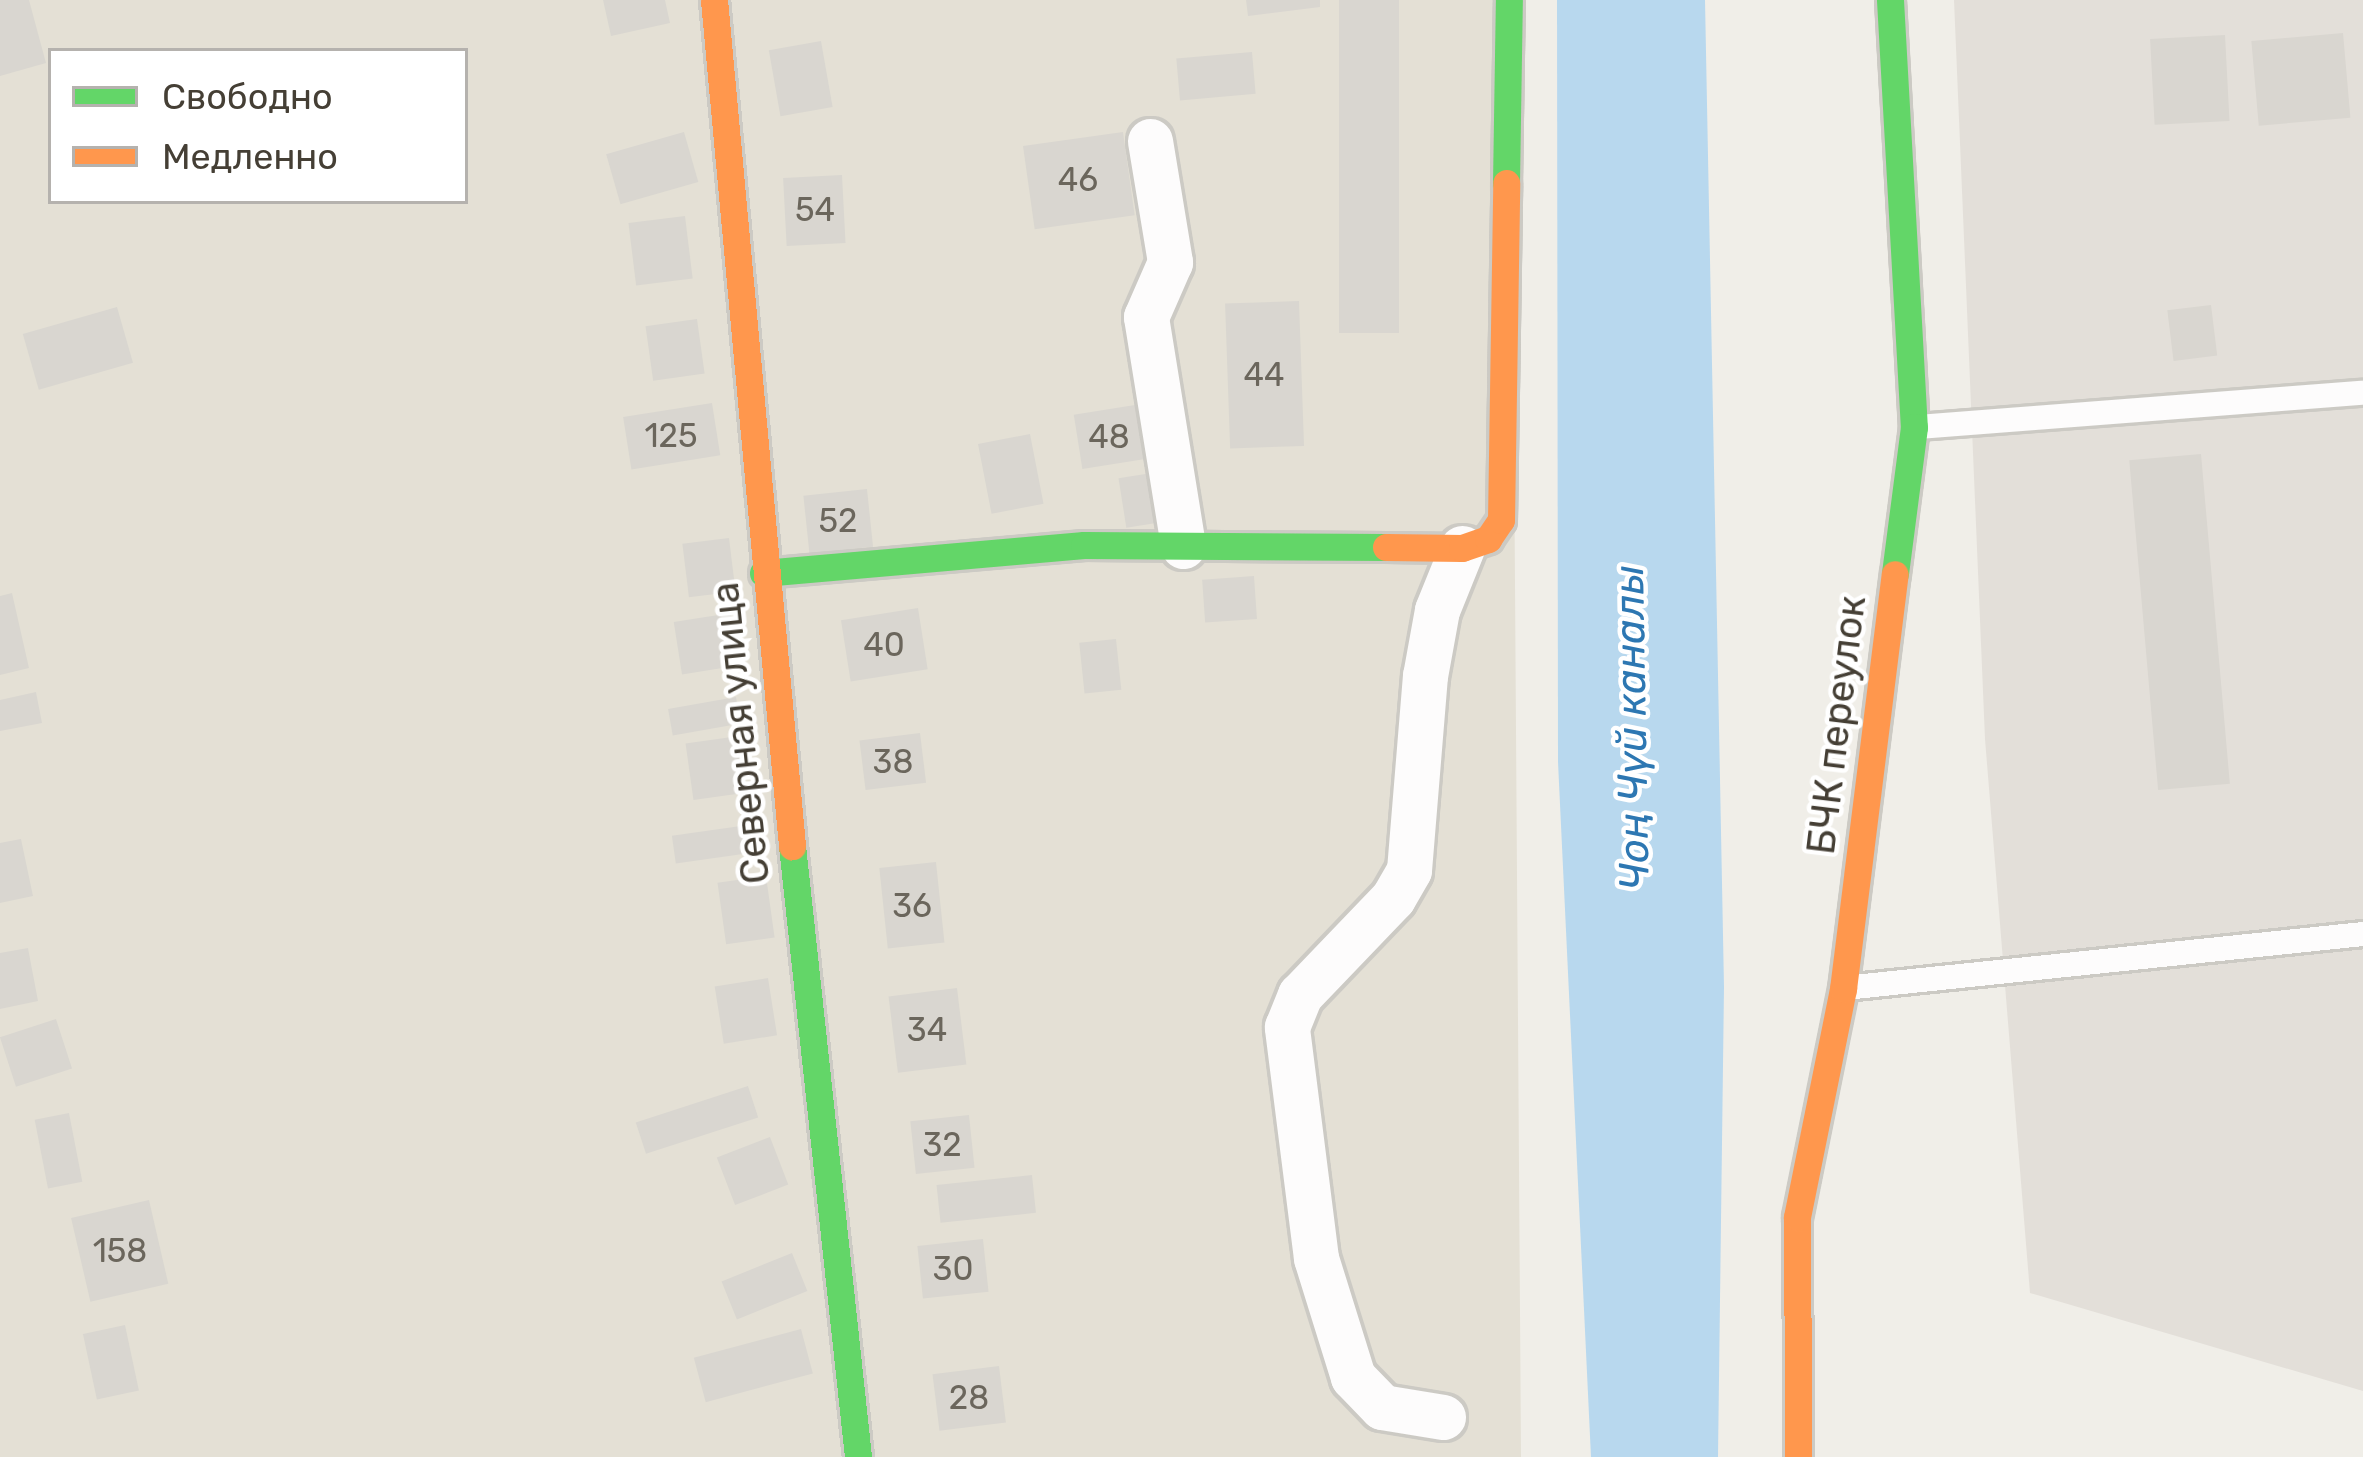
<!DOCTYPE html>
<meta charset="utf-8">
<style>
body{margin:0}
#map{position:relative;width:2363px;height:1457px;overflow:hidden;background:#f0eee8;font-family:Rubik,sans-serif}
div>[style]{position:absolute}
.residential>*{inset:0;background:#e4e0d5}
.industrial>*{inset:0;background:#e3dfd9}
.water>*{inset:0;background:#b8d8ee}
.building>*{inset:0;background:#d9d6d0;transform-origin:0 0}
.roads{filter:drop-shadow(3px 0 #cccac4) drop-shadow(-3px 0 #cccac4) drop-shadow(0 3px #cccac4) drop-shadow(0 -3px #cccac4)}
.lane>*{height:24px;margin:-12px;padding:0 12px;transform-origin:12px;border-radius:12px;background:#fdfcfc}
.street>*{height:45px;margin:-22.5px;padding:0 22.5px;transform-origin:22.5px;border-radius:22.5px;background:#fdfcfc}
.fast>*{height:27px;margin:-13.5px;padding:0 13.5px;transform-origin:13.5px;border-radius:13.5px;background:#63d668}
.slow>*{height:27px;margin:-13.5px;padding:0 13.5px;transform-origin:13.5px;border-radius:13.5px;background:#ff974d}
span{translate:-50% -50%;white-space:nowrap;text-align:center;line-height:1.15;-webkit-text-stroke:9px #fff;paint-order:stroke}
.number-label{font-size:33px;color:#6b665c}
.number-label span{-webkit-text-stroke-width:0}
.street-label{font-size:39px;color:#453f35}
.water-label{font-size:42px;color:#2d77b2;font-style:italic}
.legend{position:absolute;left:48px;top:48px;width:420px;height:156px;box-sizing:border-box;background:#fff;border:3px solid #b5b2ae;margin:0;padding:15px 21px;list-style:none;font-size:36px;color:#453f35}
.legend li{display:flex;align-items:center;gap:24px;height:60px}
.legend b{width:60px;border:3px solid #b5b2ae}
</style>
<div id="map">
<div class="residential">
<div style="clip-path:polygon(evenodd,0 0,1511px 0,1521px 1457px,0 1457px,0 0,51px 51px,465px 51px,465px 201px,51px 201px,51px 51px)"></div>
</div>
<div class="industrial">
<div style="clip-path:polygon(1954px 0,2363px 0,2363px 1391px,2030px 1293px,1985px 739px)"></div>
</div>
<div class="water">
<div style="clip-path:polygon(1557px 0,1705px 0,1724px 987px,1718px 1457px,1591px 1457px,1558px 762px)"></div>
</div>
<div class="building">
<div style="clip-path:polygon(0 0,29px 0,46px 63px,0 76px)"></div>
<div style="clip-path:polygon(603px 0,665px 0,670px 23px,611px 36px)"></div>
<div style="clip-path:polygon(1246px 0,1320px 0,1320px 7px,1248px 16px)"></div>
<div style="left:1339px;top:0;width:60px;height:333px"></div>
<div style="left:2343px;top:33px;width:85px;height:92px;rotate:85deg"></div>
<div style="left:2225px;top:35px;width:86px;height:75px;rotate:87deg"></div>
<div style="left:821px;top:41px;width:67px;height:53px;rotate:80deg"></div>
<div style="left:1252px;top:52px;width:42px;height:76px;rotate:85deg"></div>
<div style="left:684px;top:132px;width:52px;height:81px;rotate:74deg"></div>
<div style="left:1123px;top:132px;width:84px;height:101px;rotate:82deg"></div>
<div style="left:842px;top:175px;width:68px;height:59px;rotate:87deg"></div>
<div style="left:685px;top:216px;width:63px;height:57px;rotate:83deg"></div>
<div style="left:1299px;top:301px;width:145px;height:74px;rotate:88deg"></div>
<div style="left:2211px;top:305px;width:51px;height:44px;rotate:83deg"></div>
<div style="left:117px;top:307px;width:58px;height:98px;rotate:74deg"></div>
<div style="left:697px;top:319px;width:55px;height:52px;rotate:82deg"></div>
<div style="left:712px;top:403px;width:53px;height:90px;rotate:81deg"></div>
<div style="left:1135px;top:405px;width:55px;height:62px;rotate:81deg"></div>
<div style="left:1030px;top:434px;width:71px;height:53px;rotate:79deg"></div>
<div style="left:2201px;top:454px;width:331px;height:72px;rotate:85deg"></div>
<div style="left:1158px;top:472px;width:50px;height:40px;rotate:81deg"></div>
<div style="left:867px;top:489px;width:58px;height:64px;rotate:84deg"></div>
<div style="left:729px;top:538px;width:54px;height:47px;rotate:83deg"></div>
<div style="left:1254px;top:576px;width:43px;height:52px;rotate:86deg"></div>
<div style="clip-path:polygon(12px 593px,29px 668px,0 675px,0 596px)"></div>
<div style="left:918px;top:608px;width:62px;height:78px;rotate:81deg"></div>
<div style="left:731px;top:613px;width:53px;height:58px;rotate:81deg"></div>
<div style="left:1116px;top:639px;width:51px;height:37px;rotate:84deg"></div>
<div style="clip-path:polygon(36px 692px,42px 723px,0 731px,0 700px)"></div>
<div style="left:736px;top:697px;width:27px;height:69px;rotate:80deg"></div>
<div style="left:920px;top:733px;width:50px;height:61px;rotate:83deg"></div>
<div style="left:739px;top:736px;width:57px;height:54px;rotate:82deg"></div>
<div style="left:762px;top:823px;width:28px;height:91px;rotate:82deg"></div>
<div style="clip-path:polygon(21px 839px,33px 896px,0 903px,0 843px)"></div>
<div style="left:936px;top:862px;width:81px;height:57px;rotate:84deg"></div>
<div style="left:766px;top:876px;width:62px;height:49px;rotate:82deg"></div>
<div style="clip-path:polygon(28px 948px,38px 1001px,0 1009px,0 953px)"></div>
<div style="left:768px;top:978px;width:58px;height:54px;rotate:81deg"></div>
<div style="left:957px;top:988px;width:77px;height:69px;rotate:83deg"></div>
<div style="left:56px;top:1019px;width:52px;height:59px;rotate:72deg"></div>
<div style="left:748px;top:1086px;width:33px;height:118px;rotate:72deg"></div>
<div style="left:69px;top:1113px;width:70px;height:35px;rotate:79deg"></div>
<div style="left:969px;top:1115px;width:53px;height:59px;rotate:84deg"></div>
<div style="left:770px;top:1137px;width:51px;height:57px;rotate:69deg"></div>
<div style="left:1032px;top:1175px;width:38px;height:96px;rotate:84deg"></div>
<div style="left:149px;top:1200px;width:86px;height:80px;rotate:77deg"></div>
<div style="left:983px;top:1239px;width:53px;height:66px;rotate:84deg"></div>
<div style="left:792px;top:1253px;width:41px;height:76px;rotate:68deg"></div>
<div style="left:125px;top:1325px;width:67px;height:43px;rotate:78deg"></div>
<div style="left:801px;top:1329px;width:46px;height:111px;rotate:75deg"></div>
<div style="left:999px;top:1366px;width:57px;height:67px;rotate:83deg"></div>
</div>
<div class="roads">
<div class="lane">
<div style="left:1917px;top:427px;width:447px;rotate:-4.4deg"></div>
<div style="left:1845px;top:988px;width:521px;rotate:-5.95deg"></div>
</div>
<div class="street">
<div style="left:1150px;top:141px;width:123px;rotate:80.6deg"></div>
<div style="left:1170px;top:262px;width:60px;rotate:113.6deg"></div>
<div style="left:1146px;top:317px;width:232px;rotate:80.8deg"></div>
<div style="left:1443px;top:1417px;width:62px;rotate:-170.7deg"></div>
<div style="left:1382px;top:1407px;width:42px;rotate:-134deg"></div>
<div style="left:1353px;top:1377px;width:125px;rotate:-107.3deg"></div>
<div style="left:1316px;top:1258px;width:233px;rotate:-97.2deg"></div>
<div style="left:1287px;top:1027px;width:35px;rotate:-68deg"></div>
<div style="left:1300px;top:995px;width:134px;rotate:-46.2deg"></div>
<div style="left:1393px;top:898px;width:32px;rotate:-60deg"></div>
<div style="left:1409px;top:870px;width:195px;rotate:-85.3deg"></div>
<div style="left:1425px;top:676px;width:67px;rotate:-79.7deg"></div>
<div style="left:1437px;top:610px;width:67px;rotate:-68deg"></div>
</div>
<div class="fast">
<div style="left:1890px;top:0;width:428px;rotate:86.8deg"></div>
<div style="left:1914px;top:427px;width:148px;rotate:97.4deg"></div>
<div style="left:1506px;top:183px;width:183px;rotate:-89.1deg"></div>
<div style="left:763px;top:573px;width:322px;rotate:-5deg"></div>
<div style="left:1084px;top:545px;width:302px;rotate:0.4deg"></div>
<div style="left:792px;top:846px;width:615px;rotate:83.83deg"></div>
</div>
<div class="slow">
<div style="left:714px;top:0;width:850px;rotate:84.73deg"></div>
<div style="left:1386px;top:547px;width:76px;rotate:0.8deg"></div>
<div style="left:1462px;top:548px;width:28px;rotate:-19deg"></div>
<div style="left:1488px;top:539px;width:23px;rotate:-56deg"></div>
<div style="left:1501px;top:520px;width:337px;rotate:-89.1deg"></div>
<div style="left:1798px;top:1457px;width:240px;rotate:-90.2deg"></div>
<div style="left:1797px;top:1217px;width:233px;rotate:-78.6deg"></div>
<div style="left:1843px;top:989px;width:418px;rotate:-82.9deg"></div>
</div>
</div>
<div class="number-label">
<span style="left:1078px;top:180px">46</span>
<span style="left:815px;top:210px">54</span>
<span style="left:1264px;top:375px">44</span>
<span style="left:671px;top:436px">125</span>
<span style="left:1109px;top:437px">48</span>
<span style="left:838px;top:521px">52</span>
<span style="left:884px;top:645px">40</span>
<span style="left:893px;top:762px">38</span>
<span style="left:912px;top:906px">36</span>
<span style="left:927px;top:1030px">34</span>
<span style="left:942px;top:1145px">32</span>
<span style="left:120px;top:1251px">158</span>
<span style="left:953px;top:1269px">30</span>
<span style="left:969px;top:1398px">28</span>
</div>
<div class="street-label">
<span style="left:1837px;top:725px;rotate:-83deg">БЧК переулок</span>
<span style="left:741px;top:733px;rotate:-96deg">Северная улица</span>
</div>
<div class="water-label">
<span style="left:1632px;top:728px;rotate:-91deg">Чоң Чүй каналы</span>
</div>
<ul class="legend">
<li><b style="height:15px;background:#63d668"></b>Свободно</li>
<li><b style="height:15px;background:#ff974d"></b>Медленно</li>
</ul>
</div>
